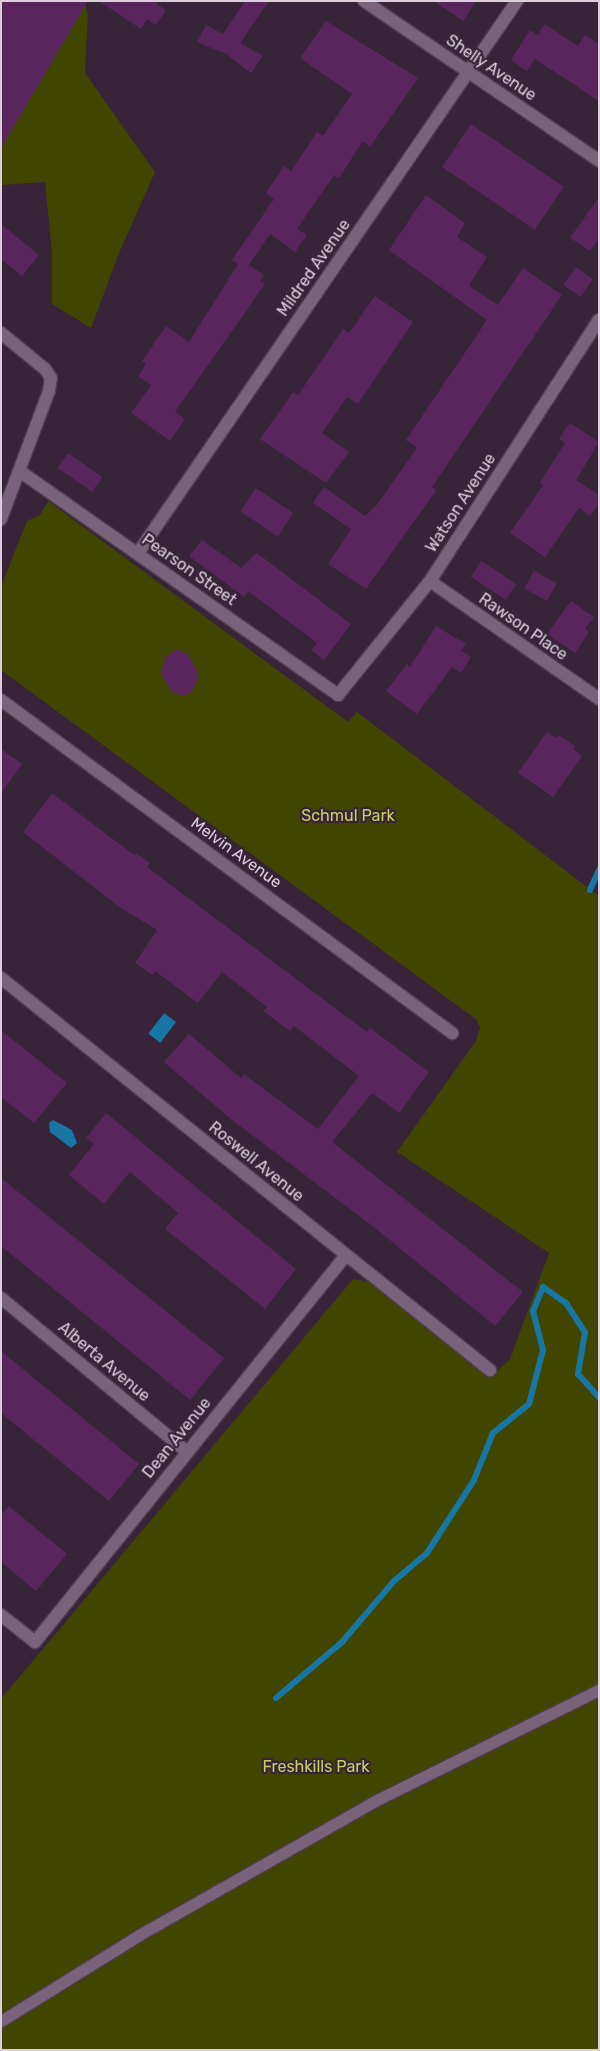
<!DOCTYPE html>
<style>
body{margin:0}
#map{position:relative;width:600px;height:2051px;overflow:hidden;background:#372439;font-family:Rubik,sans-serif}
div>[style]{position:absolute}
.green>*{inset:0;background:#404500}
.water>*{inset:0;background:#1876a4;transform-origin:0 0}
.stream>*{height:6px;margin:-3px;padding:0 3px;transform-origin:3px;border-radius:3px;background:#1876a4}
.building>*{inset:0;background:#58255d;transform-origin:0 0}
.roads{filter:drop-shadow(1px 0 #4f3f51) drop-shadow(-1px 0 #4f3f51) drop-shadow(0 1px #4f3f51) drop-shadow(0 -1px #4f3f51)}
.lane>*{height:11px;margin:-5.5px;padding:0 5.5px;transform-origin:5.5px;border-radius:5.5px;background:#79637b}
.street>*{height:12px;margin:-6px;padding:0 6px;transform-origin:6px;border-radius:6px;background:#79637b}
span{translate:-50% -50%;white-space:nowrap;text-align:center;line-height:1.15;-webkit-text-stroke:4.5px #372439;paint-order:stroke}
.street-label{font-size:16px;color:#dbcfdc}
.park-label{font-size:16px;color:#c6d160}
.frame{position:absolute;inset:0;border:2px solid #dbcfdc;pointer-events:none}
</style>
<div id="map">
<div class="green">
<div style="clip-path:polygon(1px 1px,84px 1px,88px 15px,85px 73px,155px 172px,119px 253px,91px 328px,52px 304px,52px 253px,45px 182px,1px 185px)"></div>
<div style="clip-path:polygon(48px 501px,348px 722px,357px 712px,599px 896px,599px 2050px,1px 2050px,1px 1699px,353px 1279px,374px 1283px,490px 1378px,510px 1359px,549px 1253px,397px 1152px,476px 1041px,480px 1028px,477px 1020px,1px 670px,1px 586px,27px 521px,40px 515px)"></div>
</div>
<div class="water">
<div style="left:164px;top:1013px;width:15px;height:26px;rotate:37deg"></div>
<div style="clip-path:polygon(53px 1120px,72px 1130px,77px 1143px,71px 1148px,50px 1132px,49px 1123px)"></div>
</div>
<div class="stream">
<div style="left:590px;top:890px;width:22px;rotate:-66deg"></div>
<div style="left:276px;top:1698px;width:87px;rotate:-40.3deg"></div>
<div style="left:342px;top:1642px;width:80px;rotate:-49.6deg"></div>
<div style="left:394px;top:1581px;width:43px;rotate:-40.3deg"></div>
<div style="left:427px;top:1553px;width:87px;rotate:-57.2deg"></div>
<div style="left:474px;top:1480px;width:51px;rotate:-68deg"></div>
<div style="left:493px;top:1433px;width:46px;rotate:-38.9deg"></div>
<div style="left:529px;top:1404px;width:56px;rotate:-75.5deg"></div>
<div style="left:543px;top:1350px;width:40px;rotate:-104.4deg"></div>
<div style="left:533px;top:1311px;width:26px;rotate:-67deg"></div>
<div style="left:543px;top:1287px;width:28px;rotate:35deg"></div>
<div style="left:566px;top:1303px;width:35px;rotate:57deg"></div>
<div style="left:585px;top:1332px;width:43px;rotate:99.5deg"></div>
<div style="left:578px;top:1374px;width:31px;rotate:48deg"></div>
</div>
<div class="building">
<div style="clip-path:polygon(1px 1px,88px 1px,1px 148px)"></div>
<div style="clip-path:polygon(99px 1px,159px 1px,157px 4px,166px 10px,156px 25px,147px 19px,141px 29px)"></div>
<div style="clip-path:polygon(245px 1px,269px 1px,240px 43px,263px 56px,251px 73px,226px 54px,197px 42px,206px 25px,223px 34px)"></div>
<div style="clip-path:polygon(434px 1px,476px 1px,463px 21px)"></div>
<div style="clip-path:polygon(326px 21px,418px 78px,370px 147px,363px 141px,339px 178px,334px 175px,297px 229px,307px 235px,295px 252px,270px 234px,249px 265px,264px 275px,260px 281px,265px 284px,175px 412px,185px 419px,170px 441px,131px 413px,151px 385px,138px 376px,146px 364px,142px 361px,166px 326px,189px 342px,238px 264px,232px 260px,274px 199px,266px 193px,284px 166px,291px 171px,317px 132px,323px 136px,352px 94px,300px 58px)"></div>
<div style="clip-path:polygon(545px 24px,578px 46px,585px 35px,599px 44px,599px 101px,535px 59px,527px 71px,511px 60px,530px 30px,538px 35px)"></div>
<div style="left:471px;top:124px;width:112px;height:52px;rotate:34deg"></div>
<div style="clip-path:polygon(426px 195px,465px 223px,457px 237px,487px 257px,469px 285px,471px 287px,498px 305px,523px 268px,562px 295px,432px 487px,436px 491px,366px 589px,328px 564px,351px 529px,313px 503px,324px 487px,365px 516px,376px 506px,417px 448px,406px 440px,487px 320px,389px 250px)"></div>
<div style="clip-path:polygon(599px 197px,599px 239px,590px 251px,570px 238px)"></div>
<div style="clip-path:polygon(1px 224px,39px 255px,22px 276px,1px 259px)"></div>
<div style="left:576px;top:267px;width:21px;height:22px;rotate:35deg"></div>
<div style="clip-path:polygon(375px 296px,413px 322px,358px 404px,347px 397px,322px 433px,349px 452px,326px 483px,260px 439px,293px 392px,298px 395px,343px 329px,349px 333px)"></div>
<div style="clip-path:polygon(570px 423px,599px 442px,576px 480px,599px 495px,599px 503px,590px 516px,579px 508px,545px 557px,510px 533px,543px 485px,540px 482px,565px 443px,559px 439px)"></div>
<div style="left:68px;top:453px;width:42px;height:18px;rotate:35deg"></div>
<div style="left:256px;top:488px;width:45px;height:28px;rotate:34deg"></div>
<div style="clip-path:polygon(202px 540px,241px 568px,257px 553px,351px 624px,324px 660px,311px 650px,317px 643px,248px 591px,244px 597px,189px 556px)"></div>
<div style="left:481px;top:561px;width:42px;height:19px;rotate:33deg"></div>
<div style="left:534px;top:571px;width:26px;height:20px;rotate:29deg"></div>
<div style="clip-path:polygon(571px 601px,594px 617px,585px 629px,589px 632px,575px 653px,547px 634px)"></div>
<div style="clip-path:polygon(436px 626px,466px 644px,461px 651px,471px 657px,461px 673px,452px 667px,417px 714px,386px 691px,407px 664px,410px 667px)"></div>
<div style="clip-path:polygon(177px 649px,188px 654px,197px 671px,198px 679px,191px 692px,184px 696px,172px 692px,161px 673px,166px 656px)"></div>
<div style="clip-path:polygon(547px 732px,556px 738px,559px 735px,575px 746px,573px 749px,582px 756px,553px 797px,518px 773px)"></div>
<div style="clip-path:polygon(1px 749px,22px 764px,1px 793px)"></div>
<div style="clip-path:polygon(52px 793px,130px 852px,135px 855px,136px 853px,150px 863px,147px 867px,367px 1032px,370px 1028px,429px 1072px,399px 1113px,372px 1093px,332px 1142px,523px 1292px,495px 1326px,375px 1228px,232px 1120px,164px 1062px,189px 1034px,241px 1078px,244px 1074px,318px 1129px,359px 1076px,294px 1026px,290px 1031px,263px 1011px,267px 1007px,222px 972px,198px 1003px,155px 971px,153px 975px,135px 963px,157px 930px,118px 906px,23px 832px)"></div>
<div style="clip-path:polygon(1px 1030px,67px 1083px,34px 1123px,1px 1097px)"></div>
<div style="clip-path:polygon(106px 1113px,296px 1269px,265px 1309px,165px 1229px,178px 1213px,130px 1172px,104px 1204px,69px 1175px,94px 1144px,86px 1138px)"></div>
<div style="clip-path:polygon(1px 1178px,224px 1358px,190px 1400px,1px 1246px)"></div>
<div style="clip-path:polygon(1px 1351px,139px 1464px,109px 1501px,1px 1413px)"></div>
<div style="clip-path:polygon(9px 1506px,67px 1554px,36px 1591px,1px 1562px,1px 1515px)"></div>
</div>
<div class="roads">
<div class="lane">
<div style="left:1px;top:2021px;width:163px;rotate:-31.9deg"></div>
<div style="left:139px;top:1935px;width:274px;rotate:-29.6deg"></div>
<div style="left:377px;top:1800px;width:248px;rotate:-26.4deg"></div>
</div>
<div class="street">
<div style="left:364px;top:1px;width:284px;rotate:34.2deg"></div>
<div style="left:1px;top:333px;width:57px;rotate:39.3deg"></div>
<div style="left:45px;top:369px;width:11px;rotate:56deg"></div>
<div style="left:51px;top:378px;width:13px;rotate:99deg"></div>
<div style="left:49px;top:391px;width:137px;rotate:110.6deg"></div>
<div style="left:21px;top:472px;width:388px;rotate:35.1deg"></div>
<div style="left:338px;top:695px;width:146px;rotate:-51.1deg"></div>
<div style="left:430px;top:581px;width:311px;rotate:-57.1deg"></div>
<div style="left:138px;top:553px;width:670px;rotate:-55.53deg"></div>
<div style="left:430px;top:581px;width:206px;rotate:34.9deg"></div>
<div style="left:1px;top:700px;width:561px;rotate:36.44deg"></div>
<div style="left:1px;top:978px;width:627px;rotate:38.72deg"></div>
<div style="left:1px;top:1298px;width:240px;rotate:39.6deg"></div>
<div style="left:1px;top:1615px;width:43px;rotate:38.5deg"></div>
<div style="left:35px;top:1642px;width:496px;rotate:-51.2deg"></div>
</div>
</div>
<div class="street-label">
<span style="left:491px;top:68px;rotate:34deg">Shelly Avenue</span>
<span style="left:314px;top:268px;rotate:-55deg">Mildred Avenue</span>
<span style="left:461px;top:503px;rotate:-57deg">Watson Avenue</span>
<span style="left:189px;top:570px;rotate:35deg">Pearson Street</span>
<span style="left:523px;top:627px;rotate:35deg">Rawson Place</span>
<span style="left:236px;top:853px;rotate:36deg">Melvin Avenue</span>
<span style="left:256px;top:1162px;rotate:39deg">Roswell Avenue</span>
<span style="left:104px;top:1362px;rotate:40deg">Alberta Avenue</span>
<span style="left:177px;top:1438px;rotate:-51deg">Dean Avenue</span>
</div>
<div class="park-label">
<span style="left:348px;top:816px">Schmul Park</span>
<span style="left:316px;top:1767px">Freshkills Park</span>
</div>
<div class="frame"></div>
</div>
